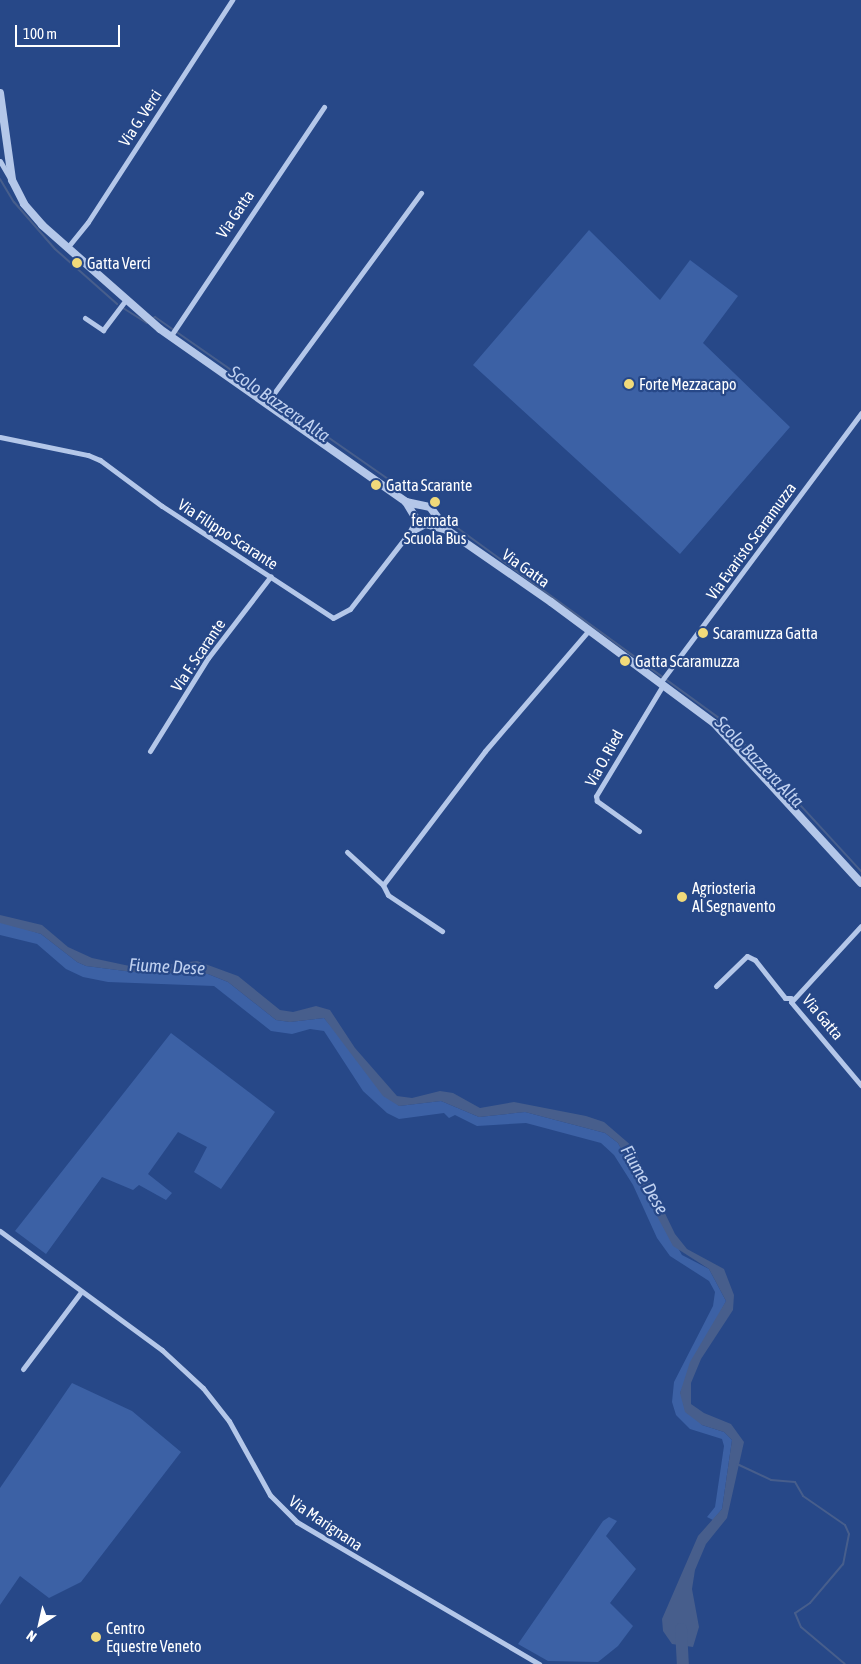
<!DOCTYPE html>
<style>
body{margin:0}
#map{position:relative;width:861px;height:1664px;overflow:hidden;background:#274888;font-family:"Asap Condensed",sans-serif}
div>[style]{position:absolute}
.green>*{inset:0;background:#3c61a5}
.water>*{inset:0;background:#475e8c}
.stream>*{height:2px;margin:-1px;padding:0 1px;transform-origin:1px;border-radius:1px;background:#475e8c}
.river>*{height:12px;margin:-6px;padding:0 6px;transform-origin:6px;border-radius:6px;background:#475e8c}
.minor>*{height:5px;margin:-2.5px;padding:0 2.5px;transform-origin:2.5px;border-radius:2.5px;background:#b4c7e9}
.tertiary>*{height:8px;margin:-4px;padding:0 4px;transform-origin:4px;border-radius:4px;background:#b4c7e9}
.dots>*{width:14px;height:14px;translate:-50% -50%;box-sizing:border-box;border:2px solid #274888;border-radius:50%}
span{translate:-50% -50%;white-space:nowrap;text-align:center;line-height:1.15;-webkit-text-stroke:4.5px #274888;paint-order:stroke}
.street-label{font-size:16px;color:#fff}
.poi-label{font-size:16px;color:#fff}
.left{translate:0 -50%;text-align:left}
.water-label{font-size:18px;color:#c0d1f0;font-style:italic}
.north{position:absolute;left:15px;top:1599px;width:50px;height:50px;-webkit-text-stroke:4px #274888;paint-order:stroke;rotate:215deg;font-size:14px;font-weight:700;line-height:20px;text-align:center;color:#fff}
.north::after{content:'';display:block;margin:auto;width:18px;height:22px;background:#fff;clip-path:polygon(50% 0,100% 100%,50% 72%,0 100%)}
.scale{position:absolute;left:15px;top:25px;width:105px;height:22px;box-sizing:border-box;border:2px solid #fff;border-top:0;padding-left:6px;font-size:15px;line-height:18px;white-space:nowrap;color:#fff;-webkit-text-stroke:4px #274888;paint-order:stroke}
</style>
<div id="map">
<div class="green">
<div style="clip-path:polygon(589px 230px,660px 300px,690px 260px,738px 296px,703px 343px,790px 427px,680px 554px,473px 365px)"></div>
<div style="clip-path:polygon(0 921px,41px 934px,77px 962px,86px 966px,133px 972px,208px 974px,228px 982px,276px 1020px,290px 1022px,324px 1018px,399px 1106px,441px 1101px,479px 1117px,525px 1112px,605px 1133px,618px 1143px,682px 1255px,709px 1269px,726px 1301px,680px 1393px,702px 1425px,724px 1432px,732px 1440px,722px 1509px,713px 1520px,707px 1517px,715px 1507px,724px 1446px,722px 1439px,690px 1429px,676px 1415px,672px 1402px,674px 1382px,713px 1306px,715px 1292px,709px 1281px,670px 1256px,657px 1238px,633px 1185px,614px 1155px,601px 1143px,526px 1123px,477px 1126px,455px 1115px,449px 1118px,444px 1113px,399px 1119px,387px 1113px,363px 1091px,324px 1031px,310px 1029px,292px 1034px,271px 1031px,214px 986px,108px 982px,83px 977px,66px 969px,37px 944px,0 935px)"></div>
<div style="clip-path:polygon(171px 1033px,275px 1112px,221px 1189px,194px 1172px,207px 1147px,178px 1132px,148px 1174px,172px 1193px,166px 1200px,139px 1185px,133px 1190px,102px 1177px,46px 1254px,15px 1231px)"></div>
<div style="clip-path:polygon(72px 1383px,132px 1411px,181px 1452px,81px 1582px,49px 1598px,20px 1576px,0 1605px,0 1488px)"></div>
<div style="clip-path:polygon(609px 1517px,617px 1521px,606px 1536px,636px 1569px,610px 1603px,633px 1626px,618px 1646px,598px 1662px,548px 1661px,518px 1644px,603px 1521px)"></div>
</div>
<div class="water">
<div style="clip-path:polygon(0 915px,42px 925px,68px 947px,92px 958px,139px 968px,197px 961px,238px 976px,280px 1010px,293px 1012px,316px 1006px,330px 1010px,355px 1048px,397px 1096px,412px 1098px,440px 1091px,453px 1093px,480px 1108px,514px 1102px,586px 1116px,604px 1122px,633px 1147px,675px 1234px,687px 1249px,724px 1269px,734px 1295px,733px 1310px,701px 1359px,691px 1383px,691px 1404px,704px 1413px,731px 1424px,744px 1442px,727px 1518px,706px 1544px,695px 1570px,692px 1589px,699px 1627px,693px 1647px,672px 1644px,663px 1631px,662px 1619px,698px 1536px,722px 1509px,732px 1440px,724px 1432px,702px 1425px,685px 1412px,680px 1393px,690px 1362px,726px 1301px,709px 1269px,673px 1246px,618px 1143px,605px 1133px,525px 1112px,479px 1117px,441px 1101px,399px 1106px,383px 1096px,324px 1018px,290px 1022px,276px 1020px,228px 982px,208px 974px,133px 972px,86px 966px,77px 962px,41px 934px,0 923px)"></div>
</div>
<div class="stream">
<div style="left:0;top:179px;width:27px;rotate:59deg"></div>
<div style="left:14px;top:202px;width:62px;rotate:48.9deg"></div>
<div style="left:55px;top:249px;width:83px;rotate:41.6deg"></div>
<div style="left:123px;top:308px;width:28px;rotate:32deg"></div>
<div style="left:152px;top:319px;width:4px;rotate:-34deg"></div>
<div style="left:155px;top:317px;width:307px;rotate:34.8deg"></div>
<div style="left:452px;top:524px;width:334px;rotate:36deg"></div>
<div style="left:722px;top:720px;width:205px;rotate:47.4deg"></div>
<div style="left:737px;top:1464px;width:38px;rotate:25deg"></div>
<div style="left:771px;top:1480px;width:24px;rotate:5deg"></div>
<div style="left:795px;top:1482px;width:16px;rotate:60deg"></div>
<div style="left:803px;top:1496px;width:51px;rotate:34.6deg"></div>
<div style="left:845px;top:1525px;width:10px;rotate:66deg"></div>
<div style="left:849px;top:1534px;width:31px;rotate:101deg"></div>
<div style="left:843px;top:1564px;width:51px;rotate:130.2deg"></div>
<div style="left:810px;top:1603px;width:18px;rotate:146deg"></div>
<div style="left:795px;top:1613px;width:15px;rotate:67deg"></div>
<div style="left:801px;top:1627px;width:57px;rotate:40.1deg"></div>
</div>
<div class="river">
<div style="left:681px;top:1629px;width:35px;rotate:87deg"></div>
</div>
<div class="minor">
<div style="left:0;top:161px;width:20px;rotate:60deg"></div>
<div style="left:67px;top:248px;width:33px;rotate:-51deg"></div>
<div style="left:88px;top:222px;width:265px;rotate:-57deg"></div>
<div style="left:85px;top:318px;width:22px;rotate:34deg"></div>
<div style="left:103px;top:330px;width:38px;rotate:-53deg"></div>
<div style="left:170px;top:337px;width:277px;rotate:-56.2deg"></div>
<div style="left:266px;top:404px;width:262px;rotate:-53.7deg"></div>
<div style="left:0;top:437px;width:90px;rotate:11.6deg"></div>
<div style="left:88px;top:455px;width:13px;rotate:23deg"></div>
<div style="left:100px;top:460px;width:77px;rotate:36.6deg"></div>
<div style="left:162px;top:506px;width:204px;rotate:33.2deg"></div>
<div style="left:333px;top:618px;width:19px;rotate:-28deg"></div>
<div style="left:350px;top:609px;width:96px;rotate:-52.2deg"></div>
<div style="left:409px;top:533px;width:16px;rotate:-63deg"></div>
<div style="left:410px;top:533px;width:17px;rotate:-28deg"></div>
<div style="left:660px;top:683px;width:337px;rotate:-53.3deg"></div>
<div style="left:150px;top:751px;width:110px;rotate:-58.1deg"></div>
<div style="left:208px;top:658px;width:103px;rotate:-52.5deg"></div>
<div style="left:639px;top:831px;width:52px;rotate:-144.5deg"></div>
<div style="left:597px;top:801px;width:5px;rotate:-101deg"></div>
<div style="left:596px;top:796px;width:130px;rotate:-58.9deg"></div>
<div style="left:347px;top:852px;width:49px;rotate:42.5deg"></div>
<div style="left:383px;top:885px;width:11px;rotate:63deg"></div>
<div style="left:388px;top:895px;width:65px;rotate:33.7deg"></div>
<div style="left:383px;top:885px;width:168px;rotate:-52.7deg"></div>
<div style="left:485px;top:751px;width:160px;rotate:-49.3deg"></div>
<div style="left:861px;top:926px;width:103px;rotate:132.6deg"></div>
<div style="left:791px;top:1002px;width:109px;rotate:49.9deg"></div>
<div style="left:716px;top:986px;width:43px;rotate:-44.1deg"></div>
<div style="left:747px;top:956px;width:9px;rotate:27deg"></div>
<div style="left:755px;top:960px;width:48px;rotate:51.7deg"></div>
<div style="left:785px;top:998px;width:6px"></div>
<div style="left:0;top:1231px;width:201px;rotate:36.3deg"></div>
<div style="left:162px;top:1350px;width:56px;rotate:42.8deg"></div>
<div style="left:203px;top:1388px;width:42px;rotate:51.8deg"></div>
<div style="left:229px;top:1421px;width:85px;rotate:61deg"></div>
<div style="left:270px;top:1495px;width:38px;rotate:45deg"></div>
<div style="left:297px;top:1522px;width:281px;rotate:30.4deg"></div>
<div style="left:23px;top:1369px;width:96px;rotate:-53deg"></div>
</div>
<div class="tertiary">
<div style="left:0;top:93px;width:88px;rotate:82.1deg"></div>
<div style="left:12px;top:180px;width:27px;rotate:63deg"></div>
<div style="left:24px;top:204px;width:28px;rotate:49deg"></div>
<div style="left:42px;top:225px;width:157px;rotate:41.4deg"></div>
<div style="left:160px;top:329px;width:301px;rotate:35.1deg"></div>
<div style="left:406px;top:502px;width:23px;rotate:59deg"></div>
<div style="left:418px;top:522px;width:30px;rotate:15deg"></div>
<div style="left:406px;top:502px;width:25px;rotate:12deg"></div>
<div style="left:430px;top:507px;width:29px;rotate:54deg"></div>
<div style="left:447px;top:530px;width:126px;rotate:34.7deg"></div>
<div style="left:551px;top:602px;width:203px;rotate:36.6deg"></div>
<div style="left:714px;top:723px;width:217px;rotate:47.4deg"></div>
</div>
<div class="dots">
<div style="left:77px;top:263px;background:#f1da7a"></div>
<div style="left:629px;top:384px;background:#f1da7a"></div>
<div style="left:376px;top:485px;background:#f1da7a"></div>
<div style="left:435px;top:502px;background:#f1da7a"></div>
<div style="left:703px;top:633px;background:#f1da7a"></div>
<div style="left:625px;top:661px;background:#f1da7a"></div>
<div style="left:682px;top:897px;background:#f1da7a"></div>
<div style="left:96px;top:1637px;background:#f1da7a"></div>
</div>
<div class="street-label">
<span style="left:140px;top:118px;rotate:-57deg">Via G. Verci</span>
<span style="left:235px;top:214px;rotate:-56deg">Via Gatta</span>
<span style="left:228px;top:534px;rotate:33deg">Via Filippo Scarante</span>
<span style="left:751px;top:541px;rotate:-54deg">Via Evaristo Scaramuzza</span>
<span style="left:526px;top:568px;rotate:35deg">Via Gatta</span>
<span style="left:198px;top:655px;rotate:-56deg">Via F. Scarante</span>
<span style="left:604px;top:758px;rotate:-61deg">Via O. Ried</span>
<span style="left:823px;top:1017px;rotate:50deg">Via Gatta</span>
<span style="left:326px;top:1523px;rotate:34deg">Via Marignana</span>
</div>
<div class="poi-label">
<span class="left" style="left:87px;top:263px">Gatta Verci</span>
<span class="left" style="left:639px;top:384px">Forte Mezzacapo</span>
<span class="left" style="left:386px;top:485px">Gatta Scarante</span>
<span style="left:435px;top:529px">fermata<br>Scuola Bus</span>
<span class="left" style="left:713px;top:633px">Scaramuzza Gatta</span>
<span class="left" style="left:635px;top:661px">Gatta Scaramuzza</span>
<span class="left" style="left:692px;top:897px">Agriosteria<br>Al Segnavento</span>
<span class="left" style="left:106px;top:1637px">Centro<br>Equestre Veneto</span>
</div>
<div class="water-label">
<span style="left:279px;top:404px;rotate:35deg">Scolo Bazzera Alta</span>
<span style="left:759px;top:762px;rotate:46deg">Scolo Bazzera Alta</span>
<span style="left:167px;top:967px;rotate:3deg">Fiume Dese</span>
<span style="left:644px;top:1180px;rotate:60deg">Fiume Dese</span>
</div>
<div class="north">N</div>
<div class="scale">100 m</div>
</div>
